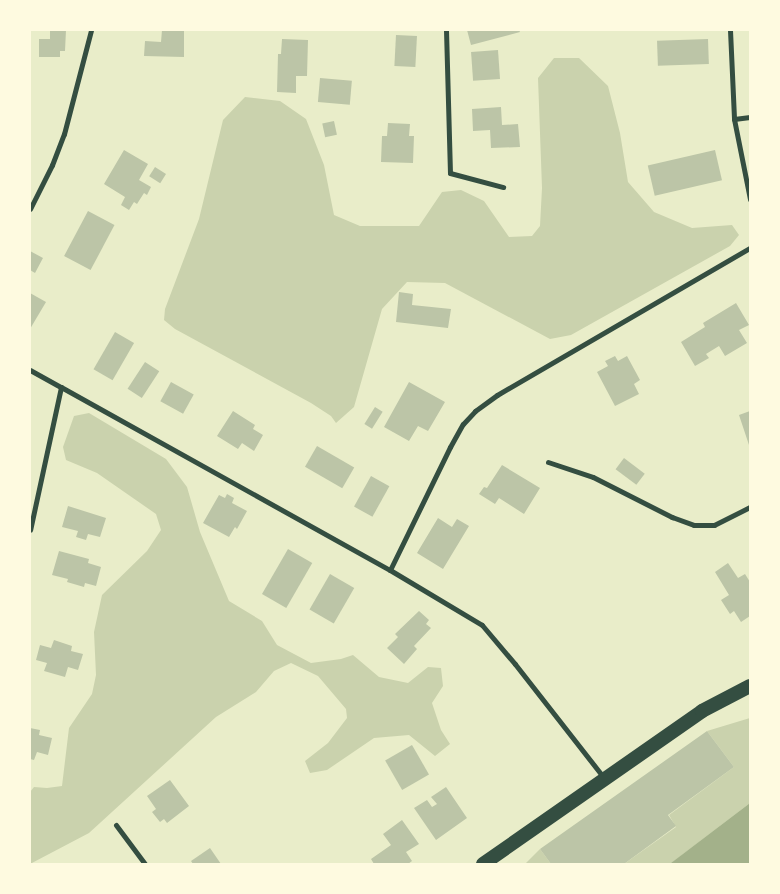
<!DOCTYPE html>
<style>
body{margin:0}
#map{position:relative;width:780px;height:894px;overflow:hidden;background:#e9edc9;font-family:"Fira Sans Condensed",sans-serif}
div>[style]{position:absolute}
.green>*{inset:0;background:#cad2ad}
.water>*{inset:0;background:#a3b18a}
.building>*{inset:0;background:#bcc5a7;transform-origin:0 0}
.minor>*{height:5px;margin:-2.5px;padding:0 2.5px;transform-origin:2.5px;border-radius:2.5px;background:#344e41}
.trunk>*{height:14px;margin:-7px;padding:0 7px;transform-origin:7px;border-radius:7px;background:#344e41}
span{translate:-50% -50%;white-space:nowrap;text-align:center;line-height:1.15;-webkit-text-stroke:4px #fefae0;paint-order:stroke}
.frame{position:absolute;inset:0;border:31px solid #fefae0;pointer-events:none}
</style>
<div id="map">
<div class="green">
<div style="clip-path:polygon(554px 58px,579px 58px,608px 86px,620px 133px,628px 182px,654px 212px,692px 228px,732px 225px,739px 235px,730px 246px,571px 335px,550px 339px,445px 283px,407px 282px,382px 309px,354px 407px,336px 423px,331px 416px,311px 403px,175px 329px,164px 320px,165px 309px,199px 219px,223px 120px,245px 97px,280px 101px,306px 119px,324px 165px,334px 215px,360px 226px,419px 226px,442px 192px,461px 190px,484px 201px,509px 237px,532px 236px,540px 226px,542px 188px,538px 78px)"></div>
<div style="clip-path:polygon(89px 413px,166px 459px,187px 487px,200px 532px,229px 601px,262px 621px,277px 645px,311px 663px,341px 659px,353px 655px,379px 677px,408px 683px,428px 667px,441px 668px,443px 686px,432px 703px,441px 730px,450px 744px,435px 756px,409px 735px,374px 738px,327px 770px,310px 773px,305px 761px,328px 743px,347px 718px,346px 709px,318px 676px,291px 663px,274px 671px,256px 692px,216px 717px,89px 833px,30px 864px,30px 792px,34px 787px,47px 788px,62px 786px,69px 728px,92px 694px,96px 675px,94px 632px,102px 595px,147px 551px,161px 530px,156px 514px,97px 473px,66px 460px,63px 447px,74px 416px)"></div>
<div style="clip-path:polygon(750px 718px,750px 803px,670px 864px,624px 864px,676px 827px,669px 815px,734px 767px,707px 731px)"></div>
<div style="clip-path:polygon(540px 849px,551px 864px,525px 864px)"></div>
</div>
<div class="water">
<div style="clip-path:polygon(750px 803px,750px 864px,670px 864px,671px 863px)"></div>
</div>
<div class="building">
<div style="clip-path:polygon(50px 30px,66px 30px,65px 51px,60px 51px,60px 57px,39px 57px,39px 39px,50px 39px)"></div>
<div style="clip-path:polygon(162px 30px,184px 30px,184px 57px,144px 56px,145px 41px,161px 42px)"></div>
<div style="clip-path:polygon(467px 30px,519px 30px,520px 32px,471px 45px)"></div>
<div style="left:396px;top:35px;width:21px;height:31px;rotate:3deg"></div>
<div style="clip-path:polygon(282px 39px,308px 40px,307px 76px,296px 76px,296px 93px,277px 92px,278px 54px,281px 54px)"></div>
<div style="left:708px;top:39px;width:25px;height:51px;rotate:88deg"></div>
<div style="left:498px;top:50px;width:29px;height:27px;rotate:86deg"></div>
<div style="left:320px;top:78px;width:32px;height:24px;rotate:5deg"></div>
<div style="clip-path:polygon(501px 107px,502px 125px,518px 124px,520px 147px,491px 148px,490px 130px,473px 131px,472px 109px)"></div>
<div style="left:334px;top:121px;width:14px;height:12px;rotate:78deg"></div>
<div style="clip-path:polygon(388px 123px,410px 124px,409px 136px,414px 136px,413px 163px,381px 162px,382px 136px,387px 136px)"></div>
<div style="clip-path:polygon(124px 150px,148px 164px,139px 180px,151px 187px,147px 195px,144px 193px,137px 204px,134px 202px,129px 210px,121px 205px,125px 197px,104px 184px)"></div>
<div style="left:715px;top:150px;width:31px;height:69px;rotate:77deg"></div>
<div style="left:155px;top:167px;width:13px;height:11px;rotate:32deg"></div>
<div style="left:88px;top:211px;width:30px;height:51px;rotate:28deg"></div>
<div style="clip-path:polygon(30px 251px,43px 258px,35px 273px,30px 270px)"></div>
<div style="clip-path:polygon(399px 292px,413px 294px,412px 305px,451px 309px,448px 328px,396px 322px)"></div>
<div style="clip-path:polygon(30px 293px,46px 302px,30px 329px)"></div>
<div style="clip-path:polygon(736px 303px,749px 325px,739px 330px,747px 343px,725px 356px,719px 346px,706px 354px,709px 358px,695px 366px,681px 342px,705px 327px,703px 323px)"></div>
<div style="left:115px;top:332px;width:22px;height:43px;rotate:30deg"></div>
<div style="clip-path:polygon(615px 356px,618px 361px,627px 356px,640px 380px,634px 384px,639px 394px,615px 406px,597px 372px,608px 366px,605px 361px)"></div>
<div style="left:145px;top:362px;width:17px;height:32px;rotate:33deg"></div>
<div style="left:171px;top:382px;width:26px;height:22px;rotate:29deg"></div>
<div style="clip-path:polygon(409px 382px,445px 402px,428px 431px,418px 426px,409px 441px,384px 427px)"></div>
<div style="left:375px;top:407px;width:9px;height:20px;rotate:32deg"></div>
<div style="clip-path:polygon(233px 411px,255px 425px,253px 429px,263px 435px,254px 451px,242px 443px,238px 449px,217px 436px)"></div>
<div style="clip-path:polygon(750px 411px,750px 448px,739px 415px)"></div>
<div style="left:317px;top:446px;width:43px;height:24px;rotate:30deg"></div>
<div style="left:624px;top:458px;width:26px;height:14px;rotate:37deg"></div>
<div style="clip-path:polygon(502px 465px,540px 488px,524px 514px,499px 498px,495px 504px,479px 494px,484px 487px,487px 488px)"></div>
<div style="left:371px;top:476px;width:21px;height:35px;rotate:29deg"></div>
<div style="clip-path:polygon(227px 494px,234px 498px,232px 503px,247px 511px,237px 529px,235px 527px,229px 537px,203px 523px,219px 495px,225px 498px)"></div>
<div style="clip-path:polygon(68px 506px,106px 518px,100px 537px,88px 534px,86px 540px,76px 537px,78px 531px,62px 527px)"></div>
<div style="clip-path:polygon(438px 518px,452px 527px,457px 519px,469px 526px,443px 569px,417px 553px)"></div>
<div style="left:288px;top:549px;width:28px;height:52px;rotate:30deg"></div>
<div style="clip-path:polygon(59px 551px,89px 559px,88px 563px,101px 567px,96px 586px,85px 583px,84px 587px,67px 582px,68px 579px,52px 575px)"></div>
<div style="clip-path:polygon(728px 563px,738px 578px,745px 574px,750px 582px,750px 616px,741px 622px,734px 611px,730px 614px,721px 600px,729px 595px,715px 572px)"></div>
<div style="left:330px;top:574px;width:28px;height:41px;rotate:30deg"></div>
<div style="clip-path:polygon(419px 611px,429px 620px,426px 624px,431px 628px,414px 646px,417px 649px,404px 664px,387px 648px,398px 637px,395px 634px)"></div>
<div style="clip-path:polygon(54px 640px,72px 646px,71px 651px,83px 654px,78px 670px,68px 667px,65px 677px,44px 671px,47px 663px,36px 660px,40px 645px,51px 648px)"></div>
<div style="clip-path:polygon(30px 728px,40px 730px,39px 735px,52px 738px,48px 755px,37px 752px,34px 760px,30px 759px)"></div>
<div style="clip-path:polygon(707px 731px,734px 767px,668px 815px,676px 826px,624px 864px,551px 864px,540px 849px)"></div>
<div style="left:412px;top:745px;width:34px;height:31px;rotate:60deg"></div>
<div style="clip-path:polygon(170px 780px,189px 806px,167px 823px,164px 819px,160px 822px,152px 812px,156px 809px,147px 796px)"></div>
<div style="clip-path:polygon(446px 787px,467px 818px,436px 840px,414px 808px,427px 800px,432px 807px,437px 804px,431px 797px)"></div>
<div style="clip-path:polygon(402px 820px,419px 844px,406px 852px,412px 861px,408px 864px,374px 864px,371px 859px,391px 845px,383px 834px)"></div>
<div style="clip-path:polygon(210px 848px,221px 864px,193px 864px,191px 861px)"></div>
</div>
<div class="minor">
<div style="left:446px;top:30px;width:143px;rotate:88.4deg"></div>
<div style="left:450px;top:173px;width:55px;rotate:14.8deg"></div>
<div style="left:730px;top:30px;width:89px;rotate:87.4deg"></div>
<div style="left:734px;top:119px;width:82px;rotate:78.7deg"></div>
<div style="left:734px;top:119px;width:16px;rotate:-7deg"></div>
<div style="left:30px;top:209px;width:49px;rotate:-63.4deg"></div>
<div style="left:52px;top:165px;width:33px;rotate:-69deg"></div>
<div style="left:64px;top:134px;width:107px;rotate:-75.4deg"></div>
<div style="left:30px;top:370px;width:35px;rotate:29deg"></div>
<div style="left:61px;top:387px;width:146px;rotate:102.2deg"></div>
<div style="left:61px;top:387px;width:376px;rotate:29.1deg"></div>
<div style="left:390px;top:570px;width:107px;rotate:30.9deg"></div>
<div style="left:482px;top:625px;width:51px;rotate:49.8deg"></div>
<div style="left:515px;top:664px;width:145px;rotate:52deg"></div>
<div style="left:548px;top:462px;width:47px;rotate:18.4deg"></div>
<div style="left:593px;top:477px;width:89px;rotate:26.9deg"></div>
<div style="left:672px;top:517px;width:23px;rotate:20deg"></div>
<div style="left:694px;top:525px;width:20px"></div>
<div style="left:714px;top:525px;width:40px;rotate:-26.6deg"></div>
<div style="left:390px;top:570px;width:137px;rotate:-64deg"></div>
<div style="left:450px;top:447px;width:26px;rotate:-61deg"></div>
<div style="left:463px;top:424px;width:18px;rotate:-47deg"></div>
<div style="left:475px;top:411px;width:27px;rotate:-36deg"></div>
<div style="left:497px;top:395px;width:293px;rotate:-30.2deg"></div>
<div style="left:116px;top:825px;width:49px;rotate:53.4deg"></div>
</div>
<div class="trunk">
<div style="left:483px;top:864px;width:267px;rotate:-34.9deg"></div>
<div style="left:702px;top:711px;width:54px;rotate:-27.5deg"></div>
</div>
<div class="frame"></div>
</div>
